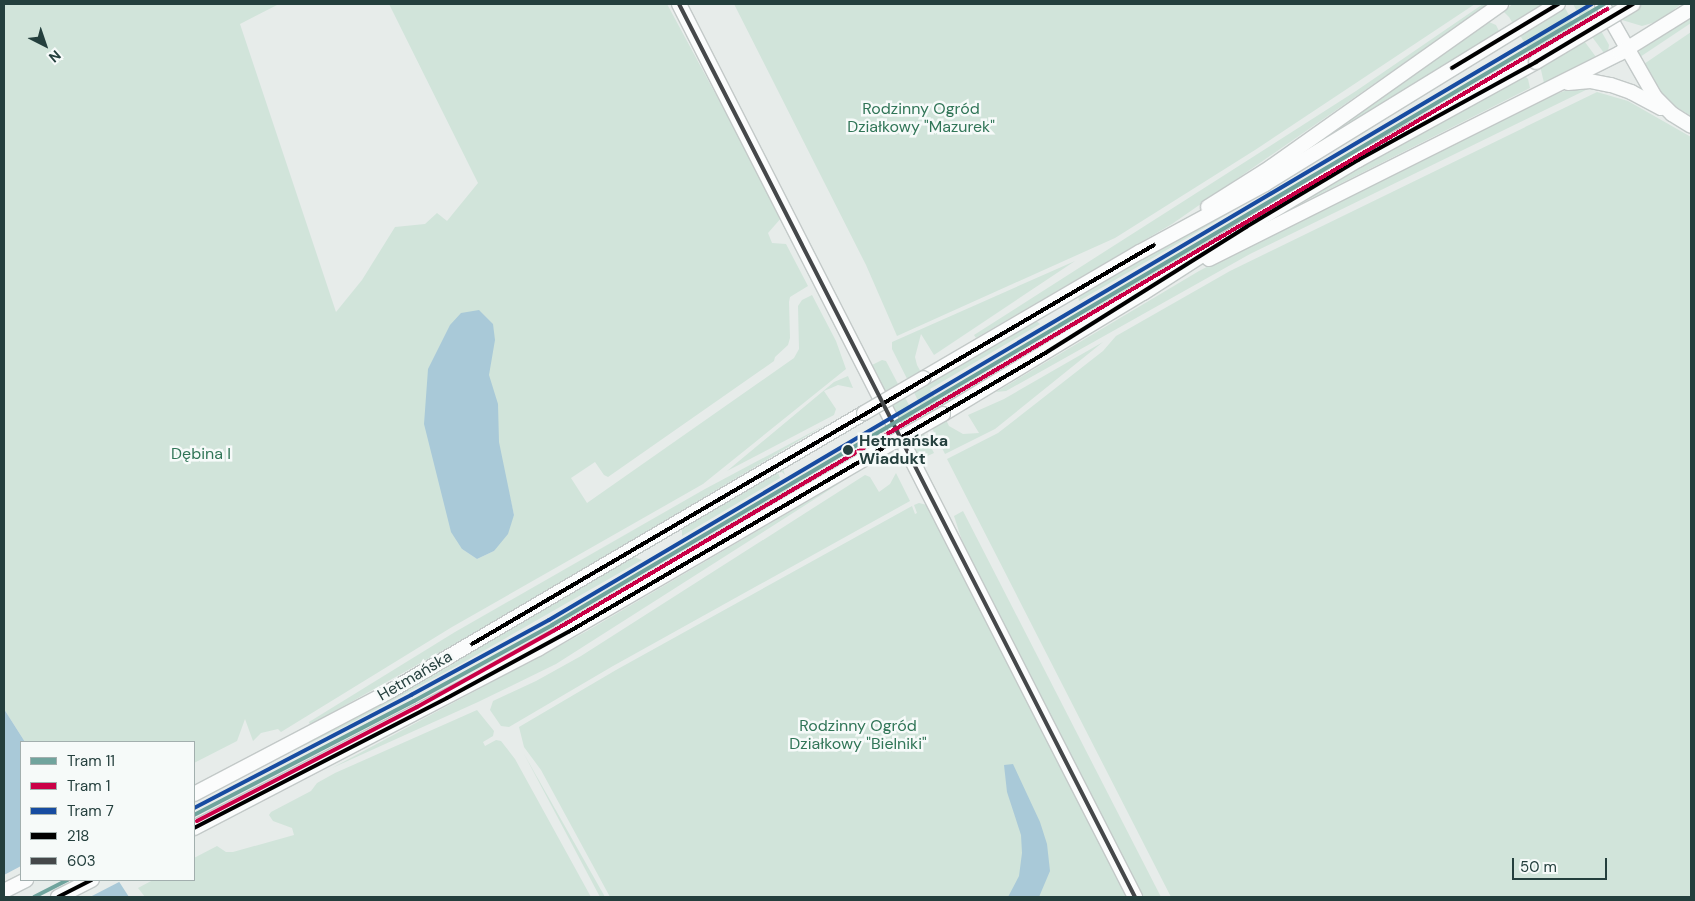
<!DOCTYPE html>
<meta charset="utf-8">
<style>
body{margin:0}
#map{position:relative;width:1695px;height:901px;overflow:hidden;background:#e7ecea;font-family:"DM Sans",sans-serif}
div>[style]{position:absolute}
.green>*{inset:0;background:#d1e4da}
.water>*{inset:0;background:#a9c9d8}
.pier>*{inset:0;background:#e7ecea}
.roads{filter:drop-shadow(1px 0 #c3c9c8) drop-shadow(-1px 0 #c3c9c8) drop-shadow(0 1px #c3c9c8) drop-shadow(0 -1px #c3c9c8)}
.secondary>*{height:14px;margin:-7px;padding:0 7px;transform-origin:7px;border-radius:7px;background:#fbfcfc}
.bridges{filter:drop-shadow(1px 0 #c3c9c8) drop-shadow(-1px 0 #c3c9c8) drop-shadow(0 1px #c3c9c8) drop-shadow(0 -1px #c3c9c8)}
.secondary-bridge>*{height:14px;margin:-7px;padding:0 7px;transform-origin:7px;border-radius:7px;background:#fbfcfc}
.bus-1>*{height:4px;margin:-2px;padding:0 2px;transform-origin:2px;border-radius:2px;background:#000}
.bus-2>*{height:4px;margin:-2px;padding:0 2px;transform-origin:2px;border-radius:2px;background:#45484a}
.tram-1>*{height:4px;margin:-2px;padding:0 2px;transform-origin:2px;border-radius:2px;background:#70a49d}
.tram-2>*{height:4px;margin:-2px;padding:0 2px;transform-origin:2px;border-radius:2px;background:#ca0047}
.tram-3>*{height:4px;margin:-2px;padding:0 2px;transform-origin:2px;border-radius:2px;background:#174ca1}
.dots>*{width:14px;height:14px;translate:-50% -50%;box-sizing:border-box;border:2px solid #f6faf9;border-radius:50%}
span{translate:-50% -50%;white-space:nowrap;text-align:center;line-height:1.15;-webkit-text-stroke:5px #f6faf9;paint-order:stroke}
.park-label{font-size:16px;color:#307557}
.stop-label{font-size:16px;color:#243f3d;font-weight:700}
.left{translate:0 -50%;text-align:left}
.street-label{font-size:16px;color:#243f3d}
.frame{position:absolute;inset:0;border:5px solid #243f3d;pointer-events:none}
.legend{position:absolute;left:20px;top:741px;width:175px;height:140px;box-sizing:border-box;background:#f6faf9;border:1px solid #a2afae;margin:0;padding:6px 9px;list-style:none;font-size:15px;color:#243f3d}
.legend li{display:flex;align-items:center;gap:10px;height:25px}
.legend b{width:25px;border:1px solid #a2afae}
.north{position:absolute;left:20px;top:20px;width:50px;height:50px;-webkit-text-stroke:4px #f6faf9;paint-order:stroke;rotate:139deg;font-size:14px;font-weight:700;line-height:20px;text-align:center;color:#243f3d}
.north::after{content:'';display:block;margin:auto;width:18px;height:22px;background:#243f3d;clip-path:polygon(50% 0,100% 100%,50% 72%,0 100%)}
.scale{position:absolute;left:1512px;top:858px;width:95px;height:22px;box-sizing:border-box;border:2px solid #243f3d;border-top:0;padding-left:6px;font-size:15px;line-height:18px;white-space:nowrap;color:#243f3d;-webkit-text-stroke:4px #f6faf9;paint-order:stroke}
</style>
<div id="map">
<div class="green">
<div style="clip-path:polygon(evenodd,4px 4px,279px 4px,240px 24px,336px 312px,362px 280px,395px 227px,425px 224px,437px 213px,447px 221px,478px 183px,389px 4px,667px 4px,782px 217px,768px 233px,772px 243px,786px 244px,808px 286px,790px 297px,789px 302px,790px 338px,788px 345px,775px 357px,774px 361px,608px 477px,604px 475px,595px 462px,571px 478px,587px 503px,794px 358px,799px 349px,798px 306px,802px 300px,812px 295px,836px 341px,846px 369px,703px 484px,452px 627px,281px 732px,278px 729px,261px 733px,253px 741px,245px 719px,237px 741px,194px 763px,194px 742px,25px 742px,4px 709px,4px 4px,509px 493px,514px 515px,494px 551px,477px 559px,462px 549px,509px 493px)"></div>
<div style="clip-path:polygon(734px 4px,1475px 4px,1255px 150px,1115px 238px,897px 336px,866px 265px)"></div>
<div style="clip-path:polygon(1483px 4px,1489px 4px,1172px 224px,976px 338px,974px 335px,1356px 91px)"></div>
<div style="clip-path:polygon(1513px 4px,1563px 4px,1579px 34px,1596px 57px,1544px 83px,1541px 70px,1509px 17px,1503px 11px)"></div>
<div style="clip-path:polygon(1573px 4px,1586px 4px,1609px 45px,1608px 51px,1604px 53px,1587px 30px)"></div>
<div style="clip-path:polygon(1610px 4px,1681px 4px,1659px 21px,1642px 26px,1622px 20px)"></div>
<div style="clip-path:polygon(1691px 18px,1691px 23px,1640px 57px,1639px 52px,1642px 48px)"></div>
<div style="clip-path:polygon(1489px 22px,1496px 25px,1499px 31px,1281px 166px,1398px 83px,1399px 85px)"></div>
<div style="clip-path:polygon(1691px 32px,1691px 116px,1667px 101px,1644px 64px)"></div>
<div style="clip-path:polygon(1525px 76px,1528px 79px,1530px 88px,1300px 204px,1378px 156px)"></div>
<div style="clip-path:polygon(1594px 86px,1250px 254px,1006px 391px,996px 392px,1199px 271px,1247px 246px,1550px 96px,1576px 87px)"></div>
<div style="clip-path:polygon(1597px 92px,1628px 101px,1691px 137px,1691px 897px,1171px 897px,947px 459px,998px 433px,1103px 351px,1116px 336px,1230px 271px)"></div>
<div style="clip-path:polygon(1292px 175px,1218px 220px,1079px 301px,1078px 296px)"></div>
<div style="clip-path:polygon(1210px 238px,1212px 240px,1092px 317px,1086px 313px)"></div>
<div style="clip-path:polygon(1075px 261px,934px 355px,921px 334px,915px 357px,917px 365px,928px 385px,1035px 320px,1040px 324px,930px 389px,937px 401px,1048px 338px,1048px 343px,942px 406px,939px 405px,949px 426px,963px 434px,979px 433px,968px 415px,1004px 399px,1103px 342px,995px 429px,945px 454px,892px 349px,892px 342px)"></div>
<div style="clip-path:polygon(882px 360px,886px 361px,934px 453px,919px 460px,870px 366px)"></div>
<div style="clip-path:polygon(848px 376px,853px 388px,838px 385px,824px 391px,836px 409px,834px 415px,727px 471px,834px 382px)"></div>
<div style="clip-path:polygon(827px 424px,513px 611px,310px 725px,309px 722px,455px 632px,705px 489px)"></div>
<div style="clip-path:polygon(783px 469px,785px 475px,782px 472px,778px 473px,780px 478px,682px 536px,682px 528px)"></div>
<div style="clip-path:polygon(896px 473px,910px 501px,613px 666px,509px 727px,501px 726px,490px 710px,493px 701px,536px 681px,581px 656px,865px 475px,870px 477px,879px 492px,890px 484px)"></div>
<div style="clip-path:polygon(851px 476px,556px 664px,478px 702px,332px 768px,587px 631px)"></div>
<div style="clip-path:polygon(792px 486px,796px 492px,693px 551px,689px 548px,787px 489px,790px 494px,793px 491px)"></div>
<div style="clip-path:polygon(919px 503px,927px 505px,1128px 897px,610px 897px,541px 770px,524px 747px,519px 727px,616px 670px,912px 506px,915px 514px,917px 513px,914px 505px)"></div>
<div style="clip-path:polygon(963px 511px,1161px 897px,1142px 897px,966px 553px,954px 516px)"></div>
<div style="clip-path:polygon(634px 557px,642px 560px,464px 662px,349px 724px,277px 759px,391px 699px)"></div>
<div style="clip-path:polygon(649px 572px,650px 578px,567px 625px,284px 774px,476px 672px)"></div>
<div style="clip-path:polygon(477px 710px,494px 731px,493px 736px,483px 742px,485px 746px,496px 740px,501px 741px,515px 759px,591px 897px,145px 897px,138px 888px,153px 880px,194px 880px,194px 858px,217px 846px,226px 852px,233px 852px,294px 835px,292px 828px,273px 821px,269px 815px,271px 812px,311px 791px,317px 783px,335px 773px)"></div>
<div style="clip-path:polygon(524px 754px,605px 897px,600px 897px)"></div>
</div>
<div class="water">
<div style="clip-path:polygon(479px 310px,493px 324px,495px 340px,489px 375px,498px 404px,499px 442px,514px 515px,508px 534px,494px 551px,477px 559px,462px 549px,451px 532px,424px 424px,428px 369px,450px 325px,461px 313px)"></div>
<div style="clip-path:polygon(4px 709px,25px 742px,21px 742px,21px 880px,118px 880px,129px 897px,16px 897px,4px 880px)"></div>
<div style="clip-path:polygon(1013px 764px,1040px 822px,1047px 844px,1050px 871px,1039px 897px,1008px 897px,1019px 876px,1022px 853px,1021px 835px,1007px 792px,1004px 765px)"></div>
</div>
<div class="pier">
<div style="clip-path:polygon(21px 866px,21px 880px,121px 881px,90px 897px,13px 897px,4px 884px,4px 875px)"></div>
</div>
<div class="roads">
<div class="secondary">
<div style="left:679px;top:4px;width:1003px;rotate:62.95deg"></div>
<div style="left:1602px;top:4px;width:107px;rotate:60.3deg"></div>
<div style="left:1655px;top:97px;width:24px;rotate:45deg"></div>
<div style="left:1672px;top:114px;width:22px;rotate:32deg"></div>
<div style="left:1568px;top:83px;width:22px;rotate:-5deg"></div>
<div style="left:1590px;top:81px;width:21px;rotate:11deg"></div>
<div style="left:1611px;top:85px;width:21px;rotate:19deg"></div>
<div style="left:1631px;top:92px;width:34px;rotate:28deg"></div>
<div style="left:1208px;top:207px;width:75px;rotate:-32.4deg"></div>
<div style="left:1271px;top:167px;width:282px;rotate:-35.3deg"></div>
<div style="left:1209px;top:259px;width:460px;rotate:-26.6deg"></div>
<div style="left:1620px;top:53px;width:84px;rotate:-31.8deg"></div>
<div style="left:924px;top:378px;width:250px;rotate:-30.3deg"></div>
<div style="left:1140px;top:252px;width:142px;rotate:-28.5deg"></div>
<div style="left:1265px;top:184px;width:344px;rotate:-31.6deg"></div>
<div style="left:943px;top:414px;width:234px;rotate:-31.2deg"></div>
<div style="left:1143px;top:293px;width:122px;rotate:-32.7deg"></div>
<div style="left:1246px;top:227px;width:131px;rotate:-30.9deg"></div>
<div style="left:1358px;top:160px;width:203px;rotate:-28.8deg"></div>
<div style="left:194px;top:794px;width:224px;rotate:-27.7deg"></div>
<div style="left:392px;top:690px;width:547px;rotate:-30.41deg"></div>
<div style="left:194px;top:828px;width:388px;rotate:-27.5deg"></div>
<div style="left:538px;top:649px;width:399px;rotate:-30.2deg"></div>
<div style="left:4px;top:891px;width:25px;rotate:-27deg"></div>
<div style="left:58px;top:897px;width:38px;rotate:-27deg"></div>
</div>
</div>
<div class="bridges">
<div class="secondary-bridge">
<div style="left:1536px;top:62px;width:113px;rotate:-30.9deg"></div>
<div style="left:864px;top:413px;width:69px;rotate:-30.3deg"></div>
<div style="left:883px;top:448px;width:69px;rotate:-29.5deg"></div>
</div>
</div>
<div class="bus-1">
<div style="left:1452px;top:68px;width:124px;rotate:-31.1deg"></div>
<div style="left:472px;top:644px;width:790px;rotate:-30.33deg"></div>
<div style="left:194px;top:828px;width:284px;rotate:-27.2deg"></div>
<div style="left:447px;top:698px;width:140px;rotate:-28.6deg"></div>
<div style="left:570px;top:631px;width:553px;rotate:-30.32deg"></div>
<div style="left:1047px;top:352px;width:235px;rotate:-32.1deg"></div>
<div style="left:1246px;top:227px;width:131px;rotate:-30.9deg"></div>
<div style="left:1358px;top:160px;width:203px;rotate:-28.8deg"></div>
<div style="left:1536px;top:62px;width:113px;rotate:-30.9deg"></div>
<div style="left:58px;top:897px;width:38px;rotate:-27deg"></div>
</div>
<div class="bus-2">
<div style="left:679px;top:4px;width:1003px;rotate:62.95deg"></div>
</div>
<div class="tram-1">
<div style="left:194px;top:815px;width:248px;rotate:-27.4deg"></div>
<div style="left:414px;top:701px;width:158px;rotate:-28.8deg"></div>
<div style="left:552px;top:625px;width:1222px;rotate:-30.55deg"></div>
<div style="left:34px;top:897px;width:38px;rotate:-27deg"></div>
</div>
<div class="tram-2">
<div style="left:197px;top:821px;width:248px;rotate:-27.4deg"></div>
<div style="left:417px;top:707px;width:158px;rotate:-29.2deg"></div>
<div style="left:555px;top:630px;width:1222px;rotate:-30.55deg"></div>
</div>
<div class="tram-3">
<div style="left:194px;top:808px;width:245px;rotate:-27.5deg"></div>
<div style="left:411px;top:695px;width:157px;rotate:-28.5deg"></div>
<div style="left:549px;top:620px;width:1211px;rotate:-30.57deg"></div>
</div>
<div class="dots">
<div style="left:848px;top:450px;background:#243f3d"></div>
</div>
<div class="park-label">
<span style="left:921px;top:118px">Rodzinny Ogród<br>Działkowy "Mazurek"</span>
<span style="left:201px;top:454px">Dębina I</span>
<span style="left:858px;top:735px">Rodzinny Ogród<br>Działkowy "Bielniki"</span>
</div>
<div class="stop-label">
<span class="left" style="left:859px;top:450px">Hetmańska<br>Wiadukt</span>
</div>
<div class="street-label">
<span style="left:415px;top:676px;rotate:-30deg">Hetmańska</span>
</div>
<div class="frame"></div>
<ul class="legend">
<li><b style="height:6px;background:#70a49d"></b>Tram 11</li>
<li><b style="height:6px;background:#ca0047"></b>Tram 1</li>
<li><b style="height:6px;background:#174ca1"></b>Tram 7</li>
<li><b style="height:6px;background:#000"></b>218</li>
<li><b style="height:6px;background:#45484a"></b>603</li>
</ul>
<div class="north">N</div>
<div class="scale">50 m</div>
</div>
